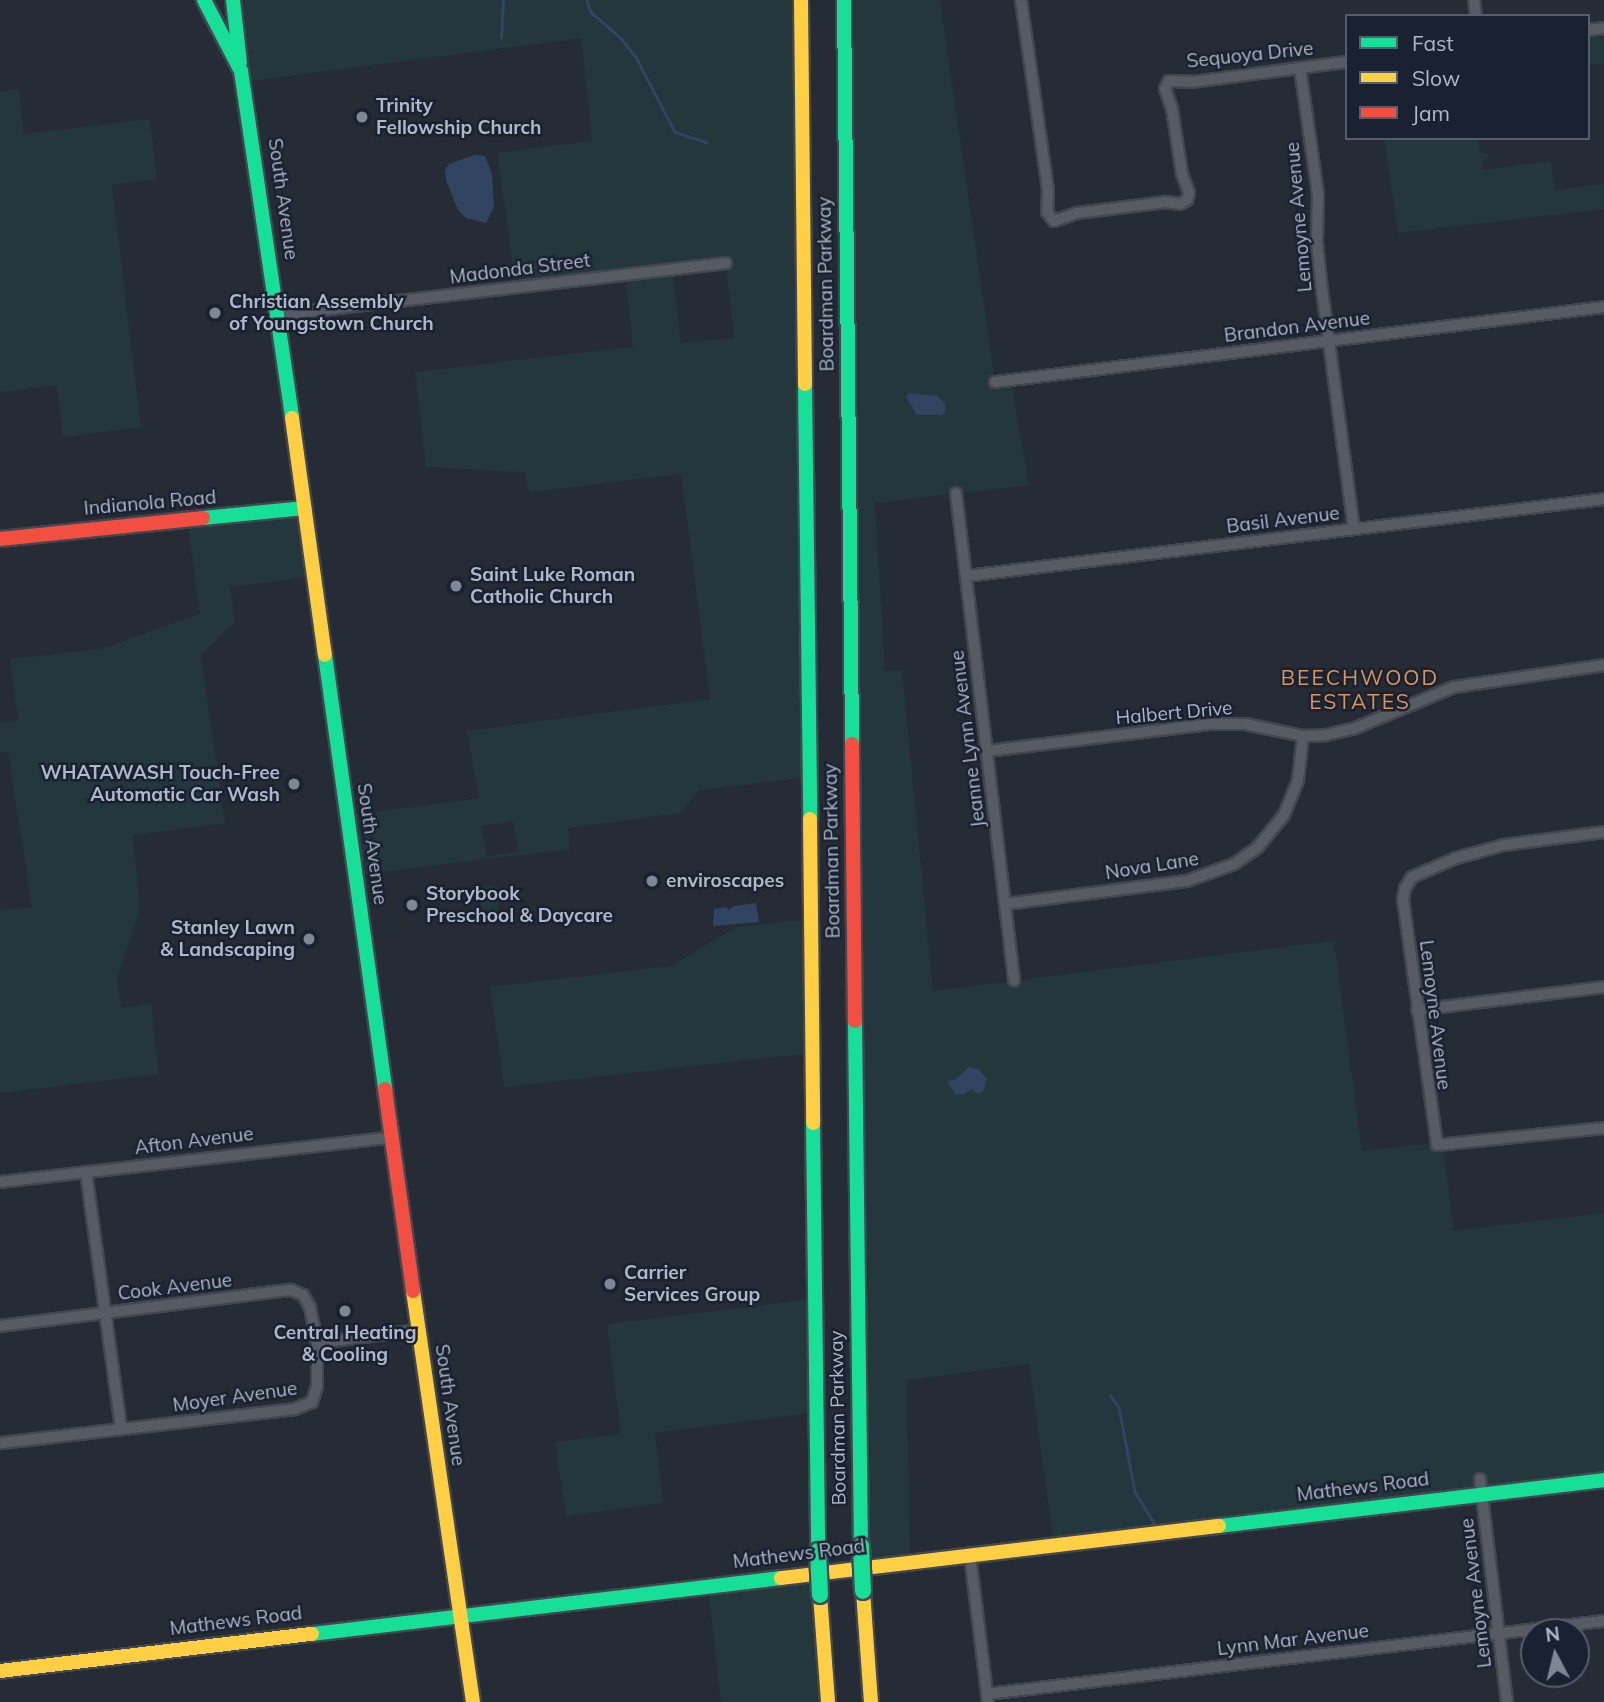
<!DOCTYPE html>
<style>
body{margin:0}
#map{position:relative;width:1604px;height:1702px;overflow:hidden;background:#262c36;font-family:Mulish,sans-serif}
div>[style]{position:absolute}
.green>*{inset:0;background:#23373c;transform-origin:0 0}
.water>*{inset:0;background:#314461}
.stream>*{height:2.5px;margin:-1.25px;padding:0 1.25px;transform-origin:1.25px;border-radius:1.25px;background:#314461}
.roads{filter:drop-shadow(2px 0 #43474f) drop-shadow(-2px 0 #43474f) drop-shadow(0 2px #43474f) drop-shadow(0 -2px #43474f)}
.street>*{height:10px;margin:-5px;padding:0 5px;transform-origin:5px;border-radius:5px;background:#565b64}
.fast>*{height:14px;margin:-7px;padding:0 7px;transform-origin:7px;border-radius:7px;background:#16e098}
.slow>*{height:14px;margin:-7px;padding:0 7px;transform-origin:7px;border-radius:7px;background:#ffcf43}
.jam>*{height:14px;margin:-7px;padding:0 7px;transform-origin:7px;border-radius:7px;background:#f24e42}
.bridges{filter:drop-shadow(2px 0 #434851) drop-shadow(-2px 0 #434851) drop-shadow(0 2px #434851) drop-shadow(0 -2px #434851)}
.fast-bridge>*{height:16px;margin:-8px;padding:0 8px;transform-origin:8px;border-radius:8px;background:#16e098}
.dots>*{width:19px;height:19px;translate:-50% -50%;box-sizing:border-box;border:4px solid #1a2231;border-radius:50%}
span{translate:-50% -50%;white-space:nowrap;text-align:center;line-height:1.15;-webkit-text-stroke:5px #1a2231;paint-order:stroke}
.street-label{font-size:19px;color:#afb8c8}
.poi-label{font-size:19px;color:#afb8c8;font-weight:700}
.left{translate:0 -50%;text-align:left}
.right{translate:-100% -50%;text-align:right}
.neighbourhood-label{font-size:21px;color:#dc9556;letter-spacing:2px}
.legend{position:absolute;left:1345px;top:14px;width:245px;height:126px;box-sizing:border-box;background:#1a2231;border:2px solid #565e6d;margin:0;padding:9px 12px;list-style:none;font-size:21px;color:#afb8c8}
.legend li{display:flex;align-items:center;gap:14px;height:35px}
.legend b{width:35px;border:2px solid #565e6d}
.north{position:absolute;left:1520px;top:1618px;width:70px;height:70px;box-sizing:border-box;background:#1a2231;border:2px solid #565e6d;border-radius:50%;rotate:353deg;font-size:19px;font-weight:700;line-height:28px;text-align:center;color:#afb8c8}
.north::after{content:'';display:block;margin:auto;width:24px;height:32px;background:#7f8795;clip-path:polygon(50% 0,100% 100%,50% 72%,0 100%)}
</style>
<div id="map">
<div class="green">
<div style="clip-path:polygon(evenodd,233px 0,801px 0,809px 777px,700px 790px,679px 813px,568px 828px,570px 849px,355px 875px,347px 816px,479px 798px,467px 731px,710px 699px,681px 474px,529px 492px,525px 472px,426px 467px,415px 372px,633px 347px,625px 274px,516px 287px,497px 153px,592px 141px,581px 38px,243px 82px,233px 0,726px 264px,734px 338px,681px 343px,672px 269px,726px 264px,233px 0,513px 821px,518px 851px,487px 857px,481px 826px,513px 821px)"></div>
<div style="clip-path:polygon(844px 0,940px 0,995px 382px,1011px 380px,1029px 485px,875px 503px,885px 671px,902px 670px,933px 991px,1334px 941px,1362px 1151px,1435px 1143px,1443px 1147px,1454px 1231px,1604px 1213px,1604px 1480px,1054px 1545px,1029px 1364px,907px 1380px,910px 1562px,862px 1567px)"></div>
<div style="left:1604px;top:37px;width:27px;height:16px;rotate:90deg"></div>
<div style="clip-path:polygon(19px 89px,24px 134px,150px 119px,157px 179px,112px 185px,141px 427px,63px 437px,57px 385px,0 392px,0 92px)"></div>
<div style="clip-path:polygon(1384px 138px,1478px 138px,1480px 153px,1489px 155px,1486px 160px,1481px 161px,1483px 170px,1551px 161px,1555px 190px,1604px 184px,1604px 209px,1398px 233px)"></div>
<div style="clip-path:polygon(305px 508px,316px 576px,230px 587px,235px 622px,201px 655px,225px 823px,133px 835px,140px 909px,117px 978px,121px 1008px,151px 1004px,159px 1074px,0 1093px,0 910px,32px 907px,8px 752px,0 752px,0 723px,18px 720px,10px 659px,101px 649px,200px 614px,187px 521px)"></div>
<div style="left:495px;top:885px;width:27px;height:17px;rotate:82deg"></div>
<div style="clip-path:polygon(811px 919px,812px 1053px,504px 1087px,490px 987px,671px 966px,736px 927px)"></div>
<div style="clip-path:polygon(815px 1299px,816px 1412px,655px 1433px,663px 1503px,566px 1516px,555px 1442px,621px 1434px,607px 1324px)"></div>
<div style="clip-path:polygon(819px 1573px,828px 1702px,721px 1702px,708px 1587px)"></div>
</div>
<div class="water">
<div style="clip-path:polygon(474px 155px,485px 156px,492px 174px,494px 207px,486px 223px,466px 218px,458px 210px,446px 180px,445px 170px,449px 164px)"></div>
<div style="clip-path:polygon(908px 393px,937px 396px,945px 403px,945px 412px,942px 415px,917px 415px,906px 397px)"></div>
<div style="clip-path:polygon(756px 903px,759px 922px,713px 926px,714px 909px,727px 907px,728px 910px,734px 906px)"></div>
<div style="clip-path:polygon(969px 1067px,979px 1069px,987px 1079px,983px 1092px,977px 1094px,972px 1089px,962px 1095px,955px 1094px,947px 1081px,955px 1080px)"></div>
</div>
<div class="stream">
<div style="left:587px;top:0;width:13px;rotate:72deg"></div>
<div style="left:591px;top:12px;width:40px;rotate:41deg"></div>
<div style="left:621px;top:38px;width:24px;rotate:52deg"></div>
<div style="left:636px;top:57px;width:85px;rotate:62.5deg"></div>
<div style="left:675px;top:132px;width:33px;rotate:18deg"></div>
<div style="left:501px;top:38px;width:38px;rotate:-87deg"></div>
<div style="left:1110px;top:1395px;width:15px;rotate:53deg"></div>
<div style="left:1119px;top:1407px;width:86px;rotate:79.3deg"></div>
<div style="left:1135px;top:1492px;width:36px;rotate:58deg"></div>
</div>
<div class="roads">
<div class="street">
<div style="left:1021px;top:0;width:191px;rotate:81.9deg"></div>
<div style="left:1048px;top:189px;width:23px;rotate:92deg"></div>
<div style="left:1047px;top:212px;width:11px;rotate:52deg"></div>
<div style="left:1054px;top:221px;width:24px;rotate:-19deg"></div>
<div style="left:1077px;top:213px;width:90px;rotate:-7deg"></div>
<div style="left:1166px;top:202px;width:14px;rotate:8deg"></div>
<div style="left:1180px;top:204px;width:8px;rotate:-30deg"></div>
<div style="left:1187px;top:200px;width:7px;rotate:-74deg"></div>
<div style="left:1189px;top:193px;width:20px;rotate:-110deg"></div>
<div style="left:1182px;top:174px;width:66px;rotate:-98.7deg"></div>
<div style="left:1172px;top:109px;width:21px;rotate:-109deg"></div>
<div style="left:1165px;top:89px;width:9px;rotate:-63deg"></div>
<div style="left:1169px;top:81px;width:23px;rotate:2deg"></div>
<div style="left:1192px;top:82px;width:156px;rotate:-7.4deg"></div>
<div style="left:1474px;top:0;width:16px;rotate:83deg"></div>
<div style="left:1588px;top:30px;width:16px;rotate:-7deg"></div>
<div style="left:1300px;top:68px;width:127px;rotate:81.9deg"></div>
<div style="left:1318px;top:194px;width:49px;rotate:91.2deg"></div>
<div style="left:1317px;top:243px;width:39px;rotate:84deg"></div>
<div style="left:1321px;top:282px;width:249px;rotate:82.4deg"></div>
<div style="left:278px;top:315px;width:451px;rotate:-6.6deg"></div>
<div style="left:995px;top:382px;width:614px;rotate:-7.02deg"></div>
<div style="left:956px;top:493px;width:491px;rotate:83.2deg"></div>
<div style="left:966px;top:576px;width:643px;rotate:-6.88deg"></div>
<div style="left:987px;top:751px;width:226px;rotate:-6.9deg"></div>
<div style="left:1211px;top:724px;width:34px"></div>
<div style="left:1245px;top:724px;width:59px;rotate:11.7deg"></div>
<div style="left:1303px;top:736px;width:23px;rotate:-2deg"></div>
<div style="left:1326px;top:735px;width:28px;rotate:-13deg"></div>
<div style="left:1353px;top:729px;width:109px;rotate:-22.6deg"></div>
<div style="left:1454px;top:687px;width:152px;rotate:-8.3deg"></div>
<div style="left:1604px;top:832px;width:101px;rotate:172.6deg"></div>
<div style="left:1504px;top:845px;width:50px;rotate:164.8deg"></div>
<div style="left:1456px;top:858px;width:48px;rotate:156.6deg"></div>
<div style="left:1412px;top:877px;width:13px;rotate:122deg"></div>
<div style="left:1405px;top:888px;width:11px;rotate:100deg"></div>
<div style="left:1403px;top:899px;width:248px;rotate:82.1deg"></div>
<div style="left:1437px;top:1145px;width:168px;rotate:-5.8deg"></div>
<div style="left:1005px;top:904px;width:183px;rotate:-7.2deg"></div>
<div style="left:1187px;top:881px;width:50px;rotate:-19.9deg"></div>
<div style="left:1234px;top:864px;width:29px;rotate:-35deg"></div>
<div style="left:1258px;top:847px;width:41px;rotate:-50.9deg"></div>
<div style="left:1284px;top:815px;width:38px;rotate:-68deg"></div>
<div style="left:1298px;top:780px;width:44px;rotate:-83.5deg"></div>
<div style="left:1417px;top:1010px;width:188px;rotate:-7deg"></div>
<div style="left:86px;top:1172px;width:259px;rotate:82.2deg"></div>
<div style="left:0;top:1182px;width:395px;rotate:-6.5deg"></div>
<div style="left:0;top:1326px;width:293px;rotate:-7.1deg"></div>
<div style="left:291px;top:1290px;width:13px;rotate:23deg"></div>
<div style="left:303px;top:1295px;width:14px;rotate:60deg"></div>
<div style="left:310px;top:1307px;width:37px;rotate:79deg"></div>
<div style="left:317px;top:1343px;width:43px;rotate:90deg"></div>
<div style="left:317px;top:1386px;width:17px;rotate:107deg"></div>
<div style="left:312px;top:1402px;width:18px;rotate:158deg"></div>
<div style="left:295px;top:1409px;width:297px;rotate:173.4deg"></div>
<div style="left:317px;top:1343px;width:103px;rotate:-7.3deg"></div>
<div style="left:1480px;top:1479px;width:225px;rotate:83.1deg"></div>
<div style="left:970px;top:1555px;width:148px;rotate:83deg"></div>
<div style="left:987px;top:1694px;width:621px;rotate:-6.75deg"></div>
</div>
<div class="fast">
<div style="left:204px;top:0;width:80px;rotate:62.5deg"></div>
<div style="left:241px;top:71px;width:351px;rotate:81.6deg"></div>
<div style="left:233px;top:0;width:63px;rotate:83.7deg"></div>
<div style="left:844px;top:0;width:744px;rotate:89.38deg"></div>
<div style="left:805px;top:384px;width:435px;rotate:89.3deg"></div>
<div style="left:203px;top:518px;width:102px;rotate:-5.6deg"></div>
<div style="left:325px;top:655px;width:438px;rotate:82.1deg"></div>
<div style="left:855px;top:1021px;width:525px;rotate:89.35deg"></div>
<div style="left:813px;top:1123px;width:428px;rotate:89.3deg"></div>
<div style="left:1219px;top:1526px;width:388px;rotate:-6.8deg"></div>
<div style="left:312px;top:1634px;width:472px;rotate:-6.8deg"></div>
</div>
<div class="slow">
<div style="left:801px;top:0;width:384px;rotate:89.4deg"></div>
<div style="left:292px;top:418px;width:239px;rotate:82.1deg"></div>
<div style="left:810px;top:819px;width:304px;rotate:89.4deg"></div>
<div style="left:413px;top:1291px;width:415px;rotate:81.7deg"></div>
<div style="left:781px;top:1578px;width:441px;rotate:-6.8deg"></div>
<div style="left:863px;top:1591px;width:111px;rotate:85.9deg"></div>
<div style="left:820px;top:1595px;width:107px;rotate:85.7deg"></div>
<div style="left:0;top:1671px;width:314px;rotate:-6.8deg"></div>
</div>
<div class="jam">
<div style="left:0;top:539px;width:204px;rotate:-5.9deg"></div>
<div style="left:852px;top:744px;width:277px;rotate:89.4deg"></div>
<div style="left:385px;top:1089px;width:204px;rotate:82.1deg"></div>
</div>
</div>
<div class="bridges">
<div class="fast-bridge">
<div style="left:861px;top:1546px;width:45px;rotate:87.5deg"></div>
<div style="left:818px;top:1551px;width:44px;rotate:87.4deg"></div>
</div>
</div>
<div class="dots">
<div style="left:362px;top:117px;background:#7f8795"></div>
<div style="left:215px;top:313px;background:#7f8795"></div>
<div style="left:456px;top:586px;background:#7f8795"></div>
<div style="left:294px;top:784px;background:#7f8795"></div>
<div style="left:652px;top:881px;background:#7f8795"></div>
<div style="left:412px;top:905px;background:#7f8795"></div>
<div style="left:309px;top:939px;background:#7f8795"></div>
<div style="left:610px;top:1284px;background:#7f8795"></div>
<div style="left:345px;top:1311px;background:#7f8795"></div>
</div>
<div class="street-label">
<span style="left:1250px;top:55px;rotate:-6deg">Sequoya Drive</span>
<span style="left:283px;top:199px;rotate:82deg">South Avenue</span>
<span style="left:1299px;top:217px;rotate:-95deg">Lemoyne Avenue</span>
<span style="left:520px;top:269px;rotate:-7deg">Madonda Street</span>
<span style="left:826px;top:284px;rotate:-91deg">Boardman Parkway</span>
<span style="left:1297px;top:327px;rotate:-7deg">Brandon Avenue</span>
<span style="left:150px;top:503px;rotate:-5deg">Indianola Road</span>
<span style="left:1283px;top:520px;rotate:-7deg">Basil Avenue</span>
<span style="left:1174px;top:713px;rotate:-5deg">Halbert Drive</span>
<span style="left:968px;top:739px;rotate:-97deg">Jeanne Lynn Avenue</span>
<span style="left:372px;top:844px;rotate:82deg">South Avenue</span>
<span style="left:832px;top:851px;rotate:-91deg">Boardman Parkway</span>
<span style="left:1152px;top:866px;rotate:-9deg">Nova Lane</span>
<span style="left:1435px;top:1015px;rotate:83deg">Lemoyne Avenue</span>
<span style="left:194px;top:1141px;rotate:-7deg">Afton Avenue</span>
<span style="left:175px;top:1287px;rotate:-7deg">Cook Avenue</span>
<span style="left:235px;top:1397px;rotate:-8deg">Moyer Avenue</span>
<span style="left:450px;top:1405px;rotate:82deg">South Avenue</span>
<span style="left:838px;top:1418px;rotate:-91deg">Boardman Parkway</span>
<span style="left:1363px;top:1487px;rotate:-7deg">Mathews Road</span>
<span style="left:799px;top:1554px;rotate:-7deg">Mathews Road</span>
<span style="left:1476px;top:1593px;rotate:-97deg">Lemoyne Avenue</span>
<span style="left:236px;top:1621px;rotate:-7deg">Mathews Road</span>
<span style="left:1293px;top:1640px;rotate:-7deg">Lynn Mar Avenue</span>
</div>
<div class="poi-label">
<span class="left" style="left:376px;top:117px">Trinity<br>Fellowship Church</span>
<span class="left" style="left:229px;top:313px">Christian Assembly<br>of Youngstown Church</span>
<span class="left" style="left:470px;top:586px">Saint Luke Roman<br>Catholic Church</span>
<span class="right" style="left:280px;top:784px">WHATAWASH Touch-Free<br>Automatic Car Wash</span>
<span class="left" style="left:666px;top:881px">enviroscapes</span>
<span class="left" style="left:426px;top:905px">Storybook<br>Preschool &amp; Daycare</span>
<span class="right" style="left:295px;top:939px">Stanley Lawn<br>&amp; Landscaping</span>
<span class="left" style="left:624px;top:1284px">Carrier<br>Services Group</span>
<span style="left:345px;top:1344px">Central Heating<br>&amp; Cooling</span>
</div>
<div class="neighbourhood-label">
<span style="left:1360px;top:689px">BEECHWOOD<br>ESTATES</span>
</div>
<ul class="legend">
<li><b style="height:9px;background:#16e098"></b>Fast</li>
<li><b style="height:9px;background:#ffcf43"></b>Slow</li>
<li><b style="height:9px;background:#f24e42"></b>Jam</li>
</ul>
<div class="north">N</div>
</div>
